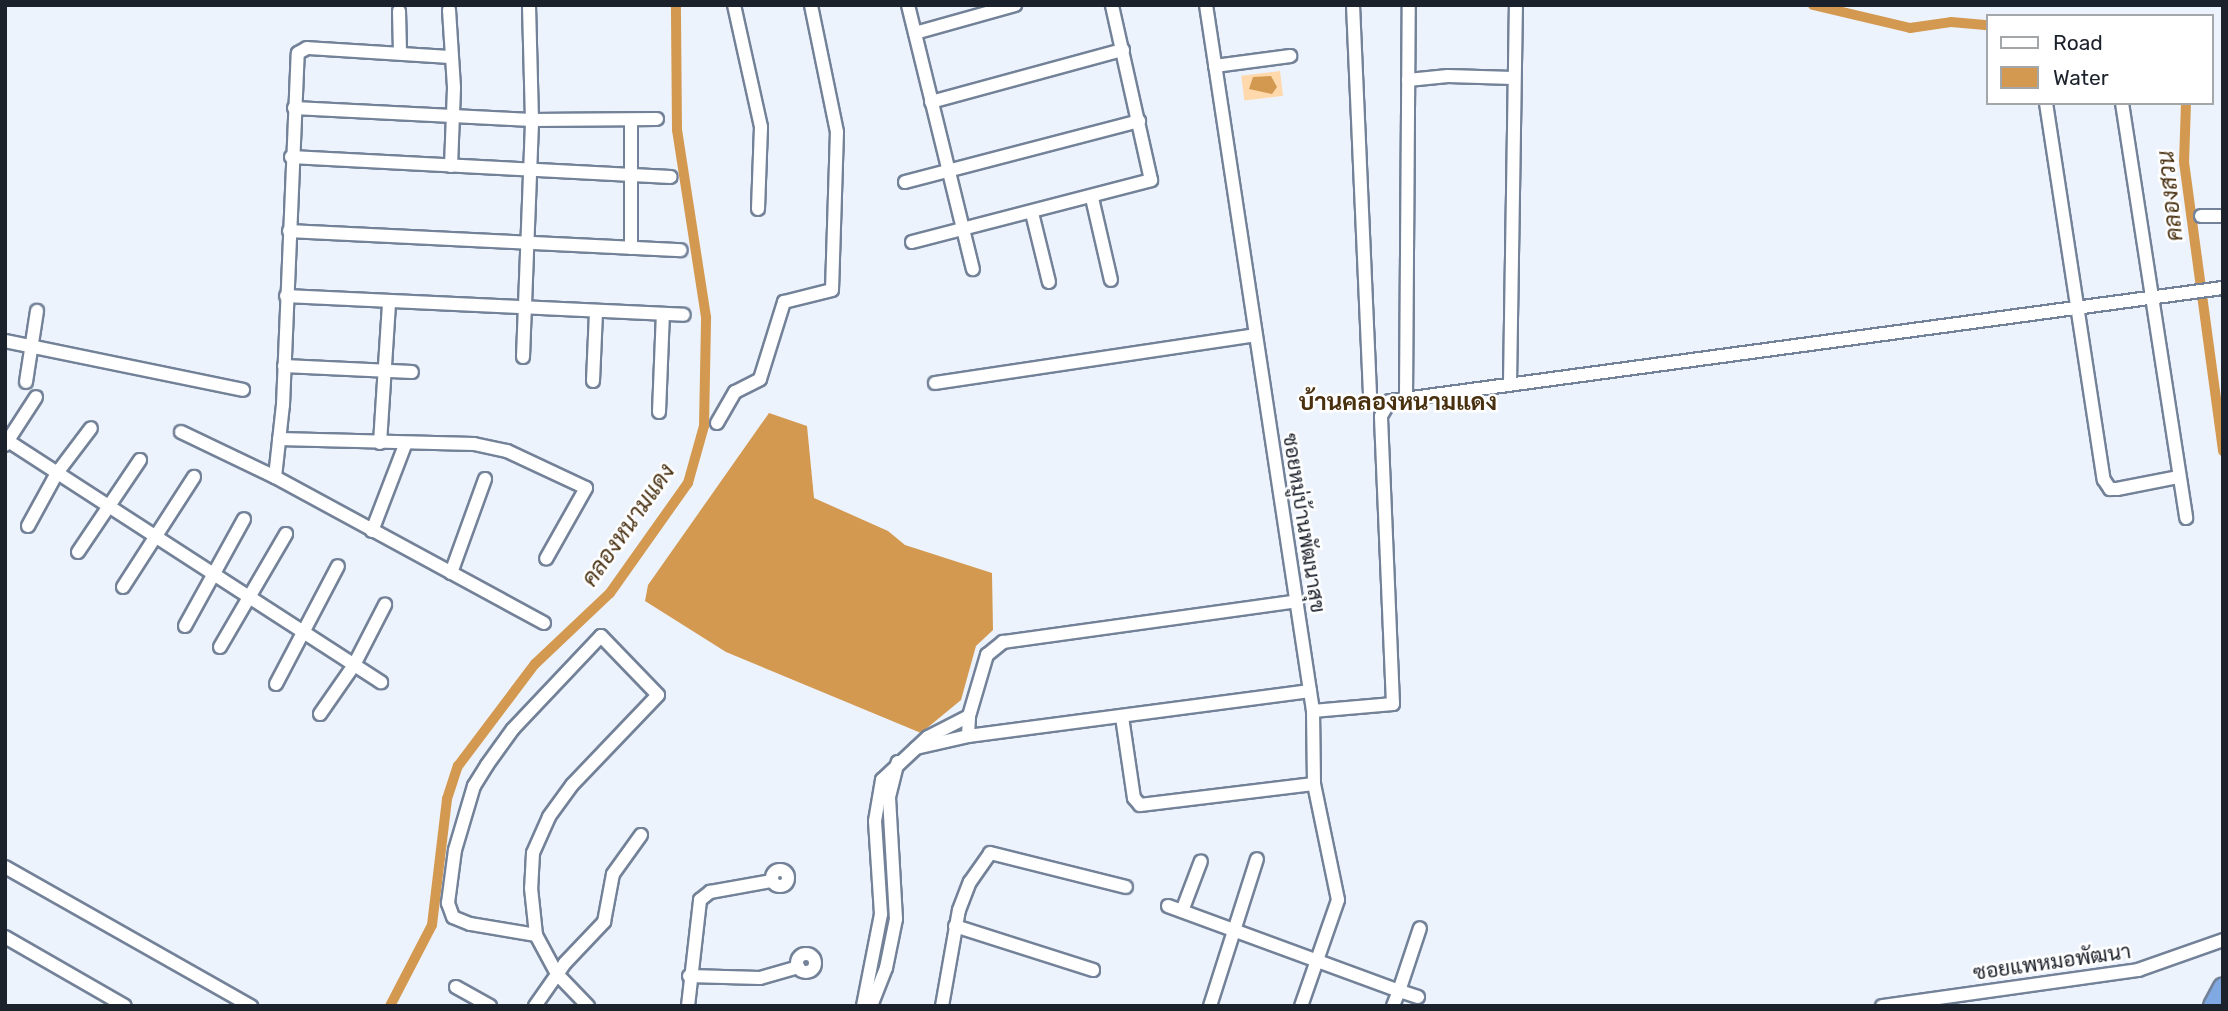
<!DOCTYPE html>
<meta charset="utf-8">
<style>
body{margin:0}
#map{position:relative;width:2228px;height:1011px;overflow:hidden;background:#edf3fd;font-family:Rubik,Sarabun,sans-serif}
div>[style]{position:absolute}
.green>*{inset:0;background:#ffd8ab;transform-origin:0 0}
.water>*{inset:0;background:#d39950}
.canal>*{height:10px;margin:-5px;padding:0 5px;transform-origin:5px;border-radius:5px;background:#d39950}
.roads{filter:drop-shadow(2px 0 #738298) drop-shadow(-2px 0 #738298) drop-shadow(0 2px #738298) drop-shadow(0 -2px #738298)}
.minor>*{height:12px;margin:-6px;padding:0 6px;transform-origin:6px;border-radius:6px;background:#fff}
.minor>.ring{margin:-6px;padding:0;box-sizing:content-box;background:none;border:12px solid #fff;border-radius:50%}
.highway>*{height:18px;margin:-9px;padding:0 9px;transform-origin:9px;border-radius:9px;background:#80a8e2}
span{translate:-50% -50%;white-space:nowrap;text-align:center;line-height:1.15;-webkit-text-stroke:5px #fff;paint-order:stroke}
.street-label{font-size:21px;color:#1c222b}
.water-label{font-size:23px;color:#4c3415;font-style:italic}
.quarter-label{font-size:24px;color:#49300e;font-weight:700}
.frame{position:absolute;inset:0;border:7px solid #1c222b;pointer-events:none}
.legend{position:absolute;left:1986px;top:14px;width:228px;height:91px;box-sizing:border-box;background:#fff;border:2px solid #a4a7aa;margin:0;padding:9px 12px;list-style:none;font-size:21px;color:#1c222b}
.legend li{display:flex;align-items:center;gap:14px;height:35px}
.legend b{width:35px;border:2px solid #a4a7aa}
</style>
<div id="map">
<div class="green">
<div style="left:1280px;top:71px;width:25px;height:39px;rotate:83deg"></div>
</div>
<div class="water">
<div style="clip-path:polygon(1271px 76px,1277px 87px,1272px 94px,1249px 89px,1253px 77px)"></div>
<div style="clip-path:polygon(769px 413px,807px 426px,814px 498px,888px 531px,905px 545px,992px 573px,993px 630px,976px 646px,961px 700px,921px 733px,726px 652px,645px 601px,648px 585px)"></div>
</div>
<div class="canal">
<div style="left:1813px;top:5px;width:100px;rotate:13.3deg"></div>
<div style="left:1910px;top:28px;width:41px;rotate:-8.3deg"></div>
<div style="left:1951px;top:22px;width:37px;rotate:5deg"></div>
<div style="left:2186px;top:103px;width:59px;rotate:91.9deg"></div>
<div style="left:2184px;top:162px;width:292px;rotate:82.3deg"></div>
<div style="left:390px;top:1006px;width:91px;rotate:-62.6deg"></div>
<div style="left:432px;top:925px;width:127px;rotate:-83.2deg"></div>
<div style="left:447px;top:799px;width:35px;rotate:-72deg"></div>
<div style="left:458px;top:766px;width:128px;rotate:-53deg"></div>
<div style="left:535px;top:664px;width:103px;rotate:-43.4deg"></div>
<div style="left:610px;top:593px;width:135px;rotate:-54.7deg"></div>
<div style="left:688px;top:483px;width:59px;rotate:-74.3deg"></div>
<div style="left:704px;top:426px;width:109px;rotate:-88.9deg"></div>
<div style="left:706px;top:317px;width:189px;rotate:-98.8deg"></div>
<div style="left:677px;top:130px;width:125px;rotate:-90.5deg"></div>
</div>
<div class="roads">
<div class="minor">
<div style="left:734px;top:5px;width:125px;rotate:77.5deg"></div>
<div style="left:761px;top:127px;width:82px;rotate:92.1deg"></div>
<div style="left:908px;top:5px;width:272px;rotate:76.2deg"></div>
<div style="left:1206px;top:5px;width:714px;rotate:81.38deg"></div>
<div style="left:1313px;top:711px;width:73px;rotate:89.2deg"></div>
<div style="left:1314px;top:784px;width:118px;rotate:78.3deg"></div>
<div style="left:1338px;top:900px;width:112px;rotate:109.2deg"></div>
<div style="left:1353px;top:5px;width:396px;rotate:87.5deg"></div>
<div style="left:449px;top:10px;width:78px;rotate:86.3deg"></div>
<div style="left:454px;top:88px;width:78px;rotate:92.2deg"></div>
<div style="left:399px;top:11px;width:42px;rotate:88.6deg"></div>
<div style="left:915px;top:33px;width:104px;rotate:-15.6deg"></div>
<div style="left:1215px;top:66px;width:76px;rotate:-7.6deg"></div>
<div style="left:1408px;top:80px;width:40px;rotate:-5.7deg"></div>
<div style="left:1448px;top:76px;width:65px;rotate:1.8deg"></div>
<div style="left:931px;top:102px;width:199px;rotate:-15.2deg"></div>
<div style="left:2046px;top:103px;width:381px;rotate:81.3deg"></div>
<div style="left:2104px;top:480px;width:11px;rotate:56deg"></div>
<div style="left:2110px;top:489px;width:7px"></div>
<div style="left:2117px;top:489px;width:63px;rotate:-11deg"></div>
<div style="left:2122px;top:103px;width:420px;rotate:81.2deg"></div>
<div style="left:294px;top:108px;width:238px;rotate:2.9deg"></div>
<div style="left:532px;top:120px;width:125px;rotate:-0.5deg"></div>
<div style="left:291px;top:157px;width:380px;rotate:3deg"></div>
<div style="left:905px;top:182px;width:242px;rotate:-14.6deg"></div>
<div style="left:1092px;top:198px;width:84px;rotate:77deg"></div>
<div style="left:1032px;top:213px;width:71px;rotate:76.2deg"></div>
<div style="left:2201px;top:216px;width:22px"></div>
<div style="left:289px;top:231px;width:392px;rotate:2.8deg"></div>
<div style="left:912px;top:242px;width:247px;rotate:-14.5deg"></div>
<div style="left:1151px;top:180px;width:179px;rotate:-102.6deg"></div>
<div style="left:631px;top:248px;width:128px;rotate:-90deg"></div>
<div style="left:286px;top:296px;width:398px;rotate:2.7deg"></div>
<div style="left:5px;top:341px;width:243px;rotate:11.6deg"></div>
<div style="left:523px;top:357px;width:237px;rotate:-87.8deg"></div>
<div style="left:532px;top:120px;width:115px;rotate:-91.5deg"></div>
<div style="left:284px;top:366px;width:128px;rotate:2.7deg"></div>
<div style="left:593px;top:381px;width:70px;rotate:-87.5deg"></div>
<div style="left:26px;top:382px;width:72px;rotate:-81.2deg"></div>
<div style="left:935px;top:383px;width:324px;rotate:-8.5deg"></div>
<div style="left:1510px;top:383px;width:378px;rotate:-89.1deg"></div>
<div style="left:1406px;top:397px;width:392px;rotate:-89.6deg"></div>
<div style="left:659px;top:412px;width:98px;rotate:-87.7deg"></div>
<div style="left:717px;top:423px;width:36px;rotate:-60deg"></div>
<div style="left:735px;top:392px;width:28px;rotate:-27deg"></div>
<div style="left:760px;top:379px;width:81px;rotate:-72.7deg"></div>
<div style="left:784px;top:302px;width:49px;rotate:-14deg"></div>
<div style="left:832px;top:290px;width:158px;rotate:-88.2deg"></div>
<div style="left:837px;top:132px;width:130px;rotate:-101.6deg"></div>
<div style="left:181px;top:432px;width:104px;rotate:25.6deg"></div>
<div style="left:275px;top:477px;width:306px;rotate:28.5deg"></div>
<div style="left:5px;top:439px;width:448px;rotate:32.9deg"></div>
<div style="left:279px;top:439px;width:195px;rotate:1.5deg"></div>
<div style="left:474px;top:444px;width:34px;rotate:12deg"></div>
<div style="left:507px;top:451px;width:87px;rotate:25.1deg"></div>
<div style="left:586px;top:488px;width:81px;rotate:119.4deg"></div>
<div style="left:380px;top:443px;width:141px;rotate:-86.3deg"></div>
<div style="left:5px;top:445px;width:57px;rotate:-57.1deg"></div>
<div style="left:275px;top:477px;width:72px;rotate:-83.7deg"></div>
<div style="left:283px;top:405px;width:352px;rotate:-87.6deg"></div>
<div style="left:298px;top:53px;width:10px;rotate:-29deg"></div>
<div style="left:307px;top:48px;width:145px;rotate:3.6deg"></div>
<div style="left:28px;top:526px;width:60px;rotate:-61.3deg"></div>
<div style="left:57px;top:473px;width:56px;rotate:-52.9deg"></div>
<div style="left:372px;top:531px;width:92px;rotate:-69deg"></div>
<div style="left:78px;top:552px;width:111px;rotate:-56deg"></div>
<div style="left:451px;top:573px;width:100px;rotate:-70.1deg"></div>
<div style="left:123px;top:587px;width:131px;rotate:-57.2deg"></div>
<div style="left:185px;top:626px;width:122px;rotate:-61.1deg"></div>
<div style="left:220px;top:647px;width:131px;rotate:-59.7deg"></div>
<div style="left:276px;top:684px;width:133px;rotate:-62.3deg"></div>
<div style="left:1313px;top:711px;width:80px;rotate:-5deg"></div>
<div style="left:1393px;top:704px;width:288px;rotate:-92.4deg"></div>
<div style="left:1381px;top:416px;width:17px;rotate:-59deg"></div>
<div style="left:1390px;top:401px;width:841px;rotate:-7.73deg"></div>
<div style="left:320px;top:714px;width:60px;rotate:-55.2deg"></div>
<div style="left:354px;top:665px;width:68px;rotate:-62.7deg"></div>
<div style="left:1122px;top:717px;width:82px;rotate:81.6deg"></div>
<div style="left:1134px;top:798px;width:9px;rotate:49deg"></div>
<div style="left:1140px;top:805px;width:175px;rotate:-6.9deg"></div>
<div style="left:968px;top:736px;width:345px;rotate:-7.5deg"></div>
<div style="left:916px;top:748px;width:53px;rotate:-13deg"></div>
<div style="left:968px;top:736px;width:20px;rotate:-87deg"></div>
<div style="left:969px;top:716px;width:64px;rotate:-73.6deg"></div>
<div style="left:987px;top:655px;width:21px;rotate:-39deg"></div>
<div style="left:1003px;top:642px;width:297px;rotate:-7.9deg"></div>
<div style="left:5px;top:867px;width:283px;rotate:29.5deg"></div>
<div class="ring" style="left:772px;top:870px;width:4px;height:4px"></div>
<div style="left:1168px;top:906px;width:246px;rotate:20.2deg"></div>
<div style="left:1399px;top:991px;width:16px;rotate:112deg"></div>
<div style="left:1182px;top:911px;width:53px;rotate:-69.2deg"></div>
<div style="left:955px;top:926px;width:145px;rotate:17.7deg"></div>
<div style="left:536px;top:935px;width:67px;rotate:-170.5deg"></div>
<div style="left:470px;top:924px;width:18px;rotate:-158deg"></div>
<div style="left:453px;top:917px;width:15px;rotate:-110deg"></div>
<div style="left:448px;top:903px;width:53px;rotate:-82.5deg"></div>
<div style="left:455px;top:850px;width:67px;rotate:-73.5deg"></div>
<div style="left:474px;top:786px;width:25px;rotate:-58deg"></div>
<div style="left:487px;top:765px;width:44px;rotate:-54.2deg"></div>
<div style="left:513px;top:729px;width:128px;rotate:-46.6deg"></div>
<div style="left:601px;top:636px;width:82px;rotate:46deg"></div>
<div style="left:658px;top:695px;width:124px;rotate:133.7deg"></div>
<div style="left:572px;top:785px;width:39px;rotate:126deg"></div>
<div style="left:549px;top:817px;width:39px;rotate:114deg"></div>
<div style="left:533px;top:853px;width:35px;rotate:93deg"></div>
<div style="left:531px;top:888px;width:47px;rotate:83.9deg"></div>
<div style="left:536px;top:935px;width:44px;rotate:61.7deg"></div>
<div style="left:557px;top:974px;width:45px;rotate:45.9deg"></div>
<div style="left:5px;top:937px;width:138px;rotate:29.9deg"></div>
<div class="ring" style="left:797px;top:954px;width:6px;height:6px"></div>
<div style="left:689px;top:976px;width:71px;rotate:1.6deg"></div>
<div style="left:760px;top:978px;width:40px;rotate:-16deg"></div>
<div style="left:456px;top:987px;width:39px;rotate:29deg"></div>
<div style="left:1418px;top:997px;width:20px;rotate:-162deg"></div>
<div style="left:1399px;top:991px;width:66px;rotate:-71.6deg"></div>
<div style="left:535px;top:1006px;width:52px;rotate:-55.1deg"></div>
<div style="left:565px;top:963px;width:57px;rotate:-46.4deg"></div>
<div style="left:604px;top:922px;width:49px;rotate:-79.4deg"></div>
<div style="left:613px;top:874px;width:48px;rotate:-54.3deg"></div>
<div style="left:688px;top:1006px;width:107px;rotate:-83.5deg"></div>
<div style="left:700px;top:900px;width:13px;rotate:-39deg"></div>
<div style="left:710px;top:892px;width:63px;rotate:-10.1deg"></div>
<div style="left:863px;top:1006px;width:94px;rotate:-78.9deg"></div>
<div style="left:881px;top:914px;width:93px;rotate:-93.7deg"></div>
<div style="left:875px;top:821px;width:42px;rotate:-80.3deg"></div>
<div style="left:882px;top:780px;width:63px;rotate:-43.1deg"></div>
<div style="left:928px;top:737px;width:46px;rotate:-27.1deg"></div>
<div style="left:871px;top:1006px;width:41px;rotate:-68.5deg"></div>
<div style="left:886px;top:968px;width:50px;rotate:-78.5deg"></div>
<div style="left:896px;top:919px;width:122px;rotate:-93.3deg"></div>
<div style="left:889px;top:797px;width:36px;rotate:-76deg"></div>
<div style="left:942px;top:1006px;width:97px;rotate:-80deg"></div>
<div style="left:959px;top:910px;width:30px;rotate:-69deg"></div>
<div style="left:970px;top:882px;width:35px;rotate:-55deg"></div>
<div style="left:990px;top:853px;width:140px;rotate:14deg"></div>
<div style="left:1210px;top:1006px;width:154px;rotate:-72.3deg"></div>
<div style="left:1882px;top:1006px;width:259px;rotate:-8deg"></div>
<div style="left:2138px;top:970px;width:90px;rotate:-19.4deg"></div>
</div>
<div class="highway">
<div style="left:2213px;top:1006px;width:21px;rotate:-62deg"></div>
</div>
</div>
<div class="street-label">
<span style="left:1304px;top:523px;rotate:81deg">ซอยหมู่บ้านพัฒนาสุข</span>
<span style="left:2052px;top:962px;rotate:-8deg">ซอยแพหมอพัฒนา</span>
</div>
<div class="water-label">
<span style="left:2170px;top:196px;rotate:-96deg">คลองสวน</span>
<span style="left:628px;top:525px;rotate:-55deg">คลองหนามแดง</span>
</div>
<div class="quarter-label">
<span style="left:1398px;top:403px">บ้านคลองหนามแดง</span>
</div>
<div class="frame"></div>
<ul class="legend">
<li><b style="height:9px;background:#fff"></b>Road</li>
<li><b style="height:19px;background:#d39950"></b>Water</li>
</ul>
</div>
